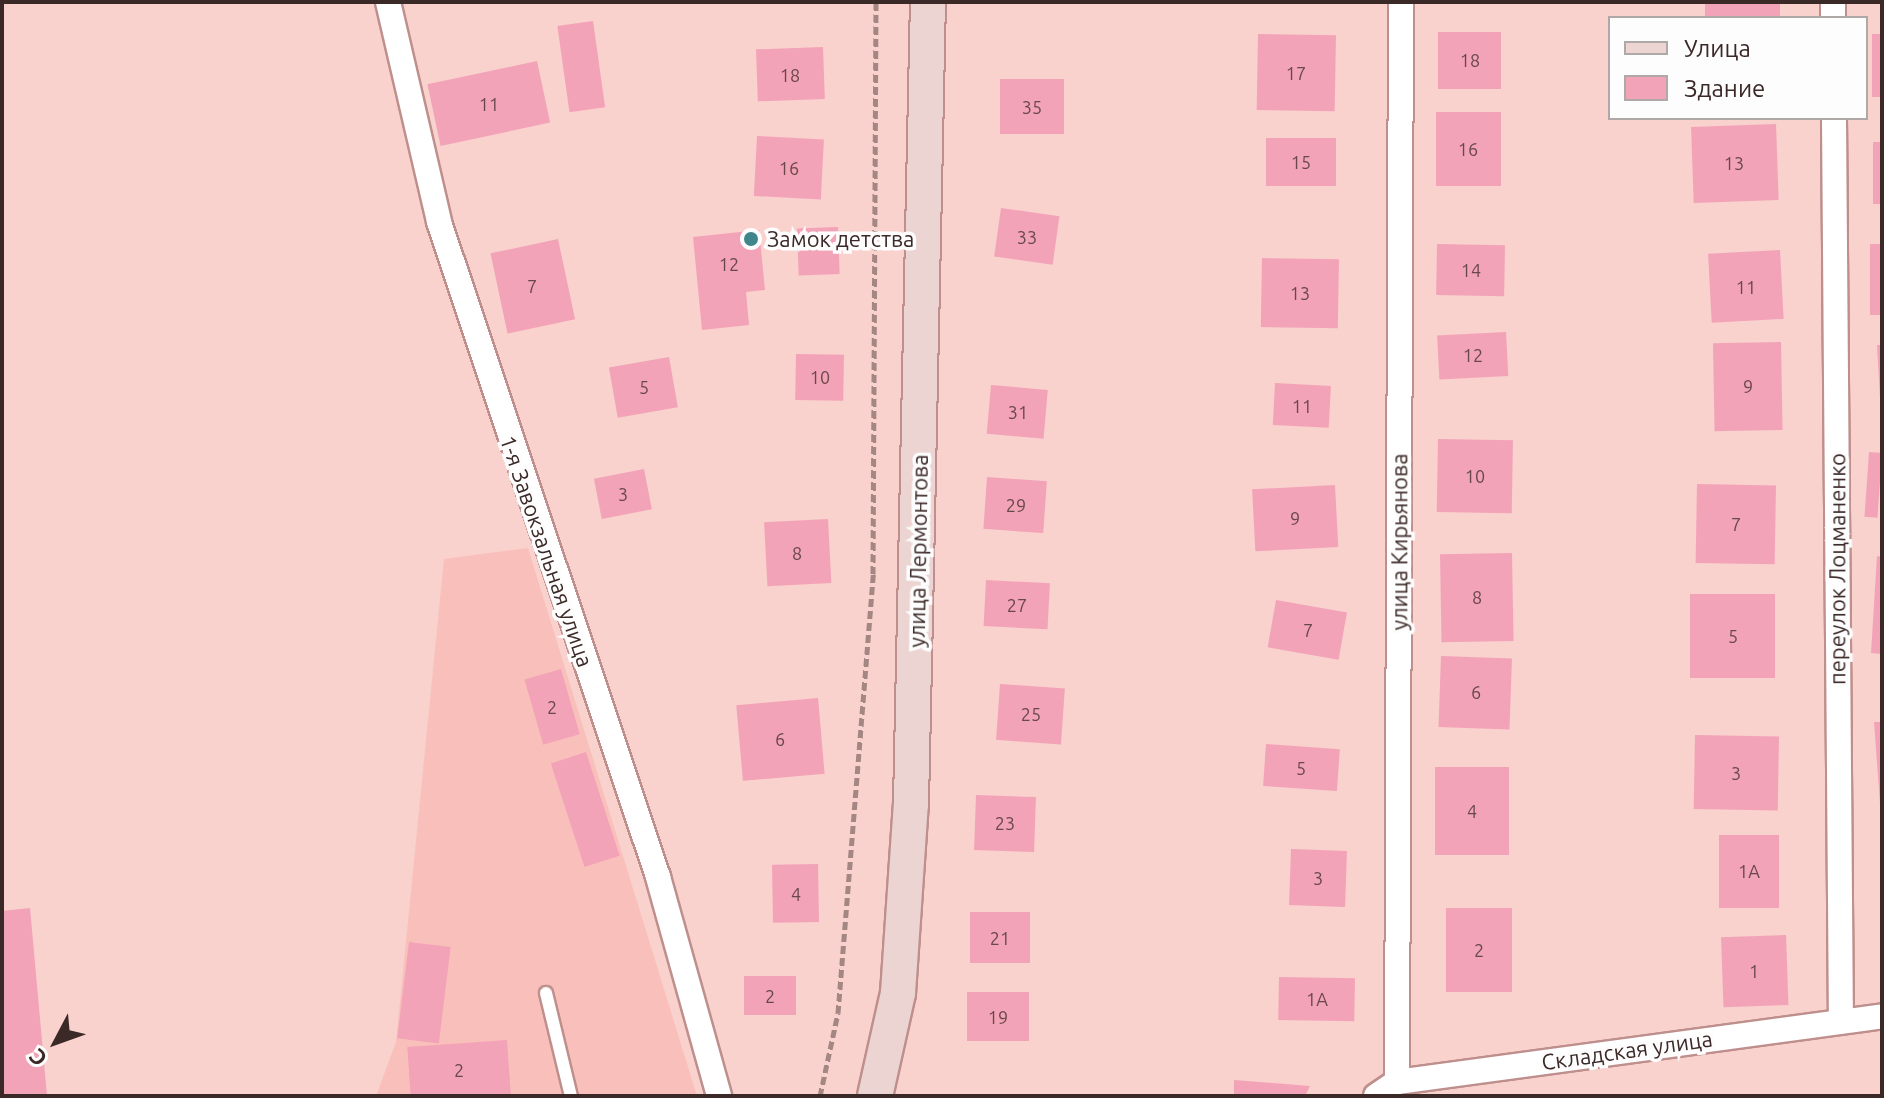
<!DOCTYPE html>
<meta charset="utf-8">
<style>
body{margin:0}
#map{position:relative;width:1884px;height:1098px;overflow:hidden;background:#f9d1cd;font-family:Ubuntu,sans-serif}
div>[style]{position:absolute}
.built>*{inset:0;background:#f9c0bb}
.building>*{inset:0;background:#f3a3b7;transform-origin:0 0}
.path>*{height:5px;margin-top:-2.5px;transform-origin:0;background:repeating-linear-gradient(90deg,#a48683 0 8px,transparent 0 12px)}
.roads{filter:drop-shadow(2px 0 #be8f8c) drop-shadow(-2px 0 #be8f8c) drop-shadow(0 2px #be8f8c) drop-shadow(0 -2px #be8f8c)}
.service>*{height:12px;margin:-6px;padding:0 6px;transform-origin:6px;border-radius:6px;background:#fff}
.minor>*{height:24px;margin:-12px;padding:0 12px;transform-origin:12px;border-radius:12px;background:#fff}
.secondary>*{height:34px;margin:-17px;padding:0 17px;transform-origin:17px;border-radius:17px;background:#ecd4d3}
.dots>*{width:22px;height:22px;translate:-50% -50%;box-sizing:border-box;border:4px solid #fdfdfd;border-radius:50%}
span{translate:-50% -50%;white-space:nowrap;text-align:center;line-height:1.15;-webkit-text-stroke:7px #fdfdfd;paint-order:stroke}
.number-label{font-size:18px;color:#69484b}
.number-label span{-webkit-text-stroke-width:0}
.poi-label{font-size:22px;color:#3b2927}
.left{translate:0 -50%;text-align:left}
.street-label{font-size:22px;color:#3b2927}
.frame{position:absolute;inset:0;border:4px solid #3b2927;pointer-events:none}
.legend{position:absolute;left:1608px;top:16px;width:260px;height:104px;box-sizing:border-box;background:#fdfdfd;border:2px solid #afa8a7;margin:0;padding:10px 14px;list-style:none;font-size:24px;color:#3b2927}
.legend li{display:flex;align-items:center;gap:16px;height:40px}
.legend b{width:40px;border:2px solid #afa8a7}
.north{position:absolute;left:16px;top:1002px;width:80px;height:80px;-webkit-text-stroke:6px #fdfdfd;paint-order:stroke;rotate:229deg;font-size:22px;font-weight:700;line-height:32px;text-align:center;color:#3b2927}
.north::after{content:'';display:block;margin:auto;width:28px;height:36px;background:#3b2927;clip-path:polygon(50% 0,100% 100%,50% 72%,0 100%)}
</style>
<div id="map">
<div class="built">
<div style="clip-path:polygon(528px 548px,697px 1096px,376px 1096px,396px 1042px,444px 559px)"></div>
</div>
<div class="building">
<div style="left:1705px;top:2px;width:75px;height:16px"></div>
<div style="left:593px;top:21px;width:87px;height:36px;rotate:82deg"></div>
<div style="left:1438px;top:32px;width:63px;height:57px"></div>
<div style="left:1258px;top:34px;width:78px;height:76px;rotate:1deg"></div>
<div style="left:1872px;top:34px;width:10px;height:63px"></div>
<div style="left:823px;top:47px;width:52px;height:67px;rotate:88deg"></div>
<div style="left:537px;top:61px;width:63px;height:112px;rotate:78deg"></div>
<div style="left:1064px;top:79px;width:55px;height:64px;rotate:90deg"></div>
<div style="left:1436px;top:112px;width:65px;height:74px"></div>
<div style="left:1776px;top:124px;width:76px;height:85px;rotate:88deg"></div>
<div style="left:757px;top:136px;width:67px;height:60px;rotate:3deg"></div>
<div style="left:1266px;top:138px;width:70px;height:48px"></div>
<div style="left:1873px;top:142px;width:9px;height:62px"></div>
<div style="left:1001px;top:208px;width:59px;height:49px;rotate:8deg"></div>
<div style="left:838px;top:227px;width:47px;height:41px;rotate:88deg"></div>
<div style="clip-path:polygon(759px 230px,765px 290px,746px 292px,749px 325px,702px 330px,693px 237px)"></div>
<div style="left:558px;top:239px;width:82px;height:69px;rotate:78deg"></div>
<div style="left:1437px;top:244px;width:68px;height:51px;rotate:1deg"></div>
<div style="left:1870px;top:244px;width:12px;height:71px"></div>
<div style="left:1780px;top:250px;width:69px;height:72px;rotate:87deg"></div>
<div style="left:1262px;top:258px;width:77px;height:69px;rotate:1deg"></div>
<div style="left:1506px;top:332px;width:44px;height:69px;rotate:87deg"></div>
<div style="left:1781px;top:342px;width:88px;height:68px;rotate:89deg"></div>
<div style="clip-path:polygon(1877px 345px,1882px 345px,1882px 397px,1880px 397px)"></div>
<div style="left:796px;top:354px;width:48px;height:46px;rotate:1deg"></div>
<div style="left:669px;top:357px;width:51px;height:61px;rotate:80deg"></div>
<div style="left:1275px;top:383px;width:56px;height:42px;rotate:3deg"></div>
<div style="left:991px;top:385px;width:57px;height:49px;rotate:5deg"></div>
<div style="left:1438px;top:439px;width:75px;height:73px;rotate:1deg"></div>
<div style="left:1869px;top:452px;width:13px;height:65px;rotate:4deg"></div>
<div style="left:644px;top:469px;width:41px;height:51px;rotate:79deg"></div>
<div style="left:987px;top:477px;width:60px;height:52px;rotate:4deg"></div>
<div style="left:1697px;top:484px;width:79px;height:79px;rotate:1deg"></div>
<div style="left:1335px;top:485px;width:62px;height:83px;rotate:87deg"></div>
<div style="left:828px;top:519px;width:64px;height:64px;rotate:87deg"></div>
<div style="left:1512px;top:553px;width:88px;height:72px;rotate:89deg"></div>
<div style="clip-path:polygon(1877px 556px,1882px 557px,1882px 654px,1871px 653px)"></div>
<div style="left:986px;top:580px;width:64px;height:46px;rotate:3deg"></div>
<div style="left:1690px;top:594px;width:85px;height:84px"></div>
<div style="left:1276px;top:600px;width:72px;height:48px;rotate:10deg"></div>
<div style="left:1441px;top:656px;width:71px;height:71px;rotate:2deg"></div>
<div style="left:561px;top:669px;width:68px;height:38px;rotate:74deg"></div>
<div style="left:1000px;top:684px;width:65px;height:56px;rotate:4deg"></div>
<div style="left:818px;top:698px;width:76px;height:82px;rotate:85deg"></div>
<div style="clip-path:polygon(1874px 722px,1882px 722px,1882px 803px,1880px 803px)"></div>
<div style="left:1695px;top:735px;width:84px;height:74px;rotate:1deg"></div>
<div style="left:1266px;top:744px;width:74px;height:42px;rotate:4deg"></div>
<div style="left:586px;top:752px;width:109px;height:37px;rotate:72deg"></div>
<div style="left:1435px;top:767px;width:74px;height:88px"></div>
<div style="left:976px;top:795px;width:60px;height:55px;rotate:2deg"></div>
<div style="left:1719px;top:835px;width:60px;height:73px"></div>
<div style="left:1291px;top:849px;width:56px;height:56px;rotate:2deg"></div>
<div style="left:818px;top:864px;width:58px;height:46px;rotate:89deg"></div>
<div style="clip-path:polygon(30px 908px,47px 1096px,2px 1096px,2px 911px)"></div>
<div style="left:1446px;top:908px;width:66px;height:84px"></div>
<div style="left:970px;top:912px;width:60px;height:51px"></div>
<div style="left:1786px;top:935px;width:70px;height:65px;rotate:88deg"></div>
<div style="left:409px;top:942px;width:42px;height:97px;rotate:7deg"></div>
<div style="left:744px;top:976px;width:52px;height:39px"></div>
<div style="left:1279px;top:977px;width:76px;height:43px;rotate:1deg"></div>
<div style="left:1029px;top:992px;width:49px;height:62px;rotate:90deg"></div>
<div style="left:507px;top:1040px;width:56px;height:100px;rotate:86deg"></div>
<div style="clip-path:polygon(1234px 1080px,1310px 1086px,1305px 1096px,1234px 1096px)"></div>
</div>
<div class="path">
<div style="left:820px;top:1096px;width:85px;rotate:-77.8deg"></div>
<div style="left:838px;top:1013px;width:440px;rotate:-85.4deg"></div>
<div style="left:873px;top:574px;width:572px;rotate:-89.7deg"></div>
</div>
<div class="roads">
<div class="service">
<div style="left:546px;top:993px;width:106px;rotate:76.4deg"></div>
</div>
<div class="minor">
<div style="left:388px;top:2px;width:226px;rotate:76.9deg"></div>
<div style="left:439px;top:222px;width:691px;rotate:71.51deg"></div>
<div style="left:658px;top:877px;width:227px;rotate:74.4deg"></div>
<div style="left:1833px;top:2px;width:16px;rotate:90deg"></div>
<div style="left:1834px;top:118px;width:902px;rotate:89.56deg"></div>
<div style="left:1397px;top:1082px;width:1080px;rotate:-89.79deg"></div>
<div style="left:1376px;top:1096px;width:25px;rotate:-34deg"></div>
<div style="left:1397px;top:1082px;width:489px;rotate:-7.7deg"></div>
</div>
<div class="secondary">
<div style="left:875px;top:1096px;width:106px;rotate:-77.4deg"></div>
<div style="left:898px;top:993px;width:189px;rotate:-86.1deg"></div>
<div style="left:911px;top:804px;width:802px;rotate:-88.79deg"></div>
</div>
</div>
<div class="dots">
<div style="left:751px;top:239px;background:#3e858c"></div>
</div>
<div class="number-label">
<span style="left:1470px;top:60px">18</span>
<span style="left:1296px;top:73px">17</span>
<span style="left:790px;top:75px">18</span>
<span style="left:489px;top:104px">11</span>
<span style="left:1032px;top:107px">35</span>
<span style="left:1468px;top:149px">16</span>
<span style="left:1301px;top:162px">15</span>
<span style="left:1734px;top:163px">13</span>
<span style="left:789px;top:168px">16</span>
<span style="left:1027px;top:237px">33</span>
<span style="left:729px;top:264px">12</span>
<span style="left:1471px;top:270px">14</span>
<span style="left:532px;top:286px">7</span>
<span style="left:1746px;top:287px">11</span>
<span style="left:1300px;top:293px">13</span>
<span style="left:1473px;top:355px">12</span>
<span style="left:820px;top:377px">10</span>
<span style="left:1748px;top:386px">9</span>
<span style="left:644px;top:387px">5</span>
<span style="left:1302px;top:406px">11</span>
<span style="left:1018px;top:412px">31</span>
<span style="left:1475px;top:476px">10</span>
<span style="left:623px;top:494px">3</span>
<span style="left:1016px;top:505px">29</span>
<span style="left:1295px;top:518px">9</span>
<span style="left:1736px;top:524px">7</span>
<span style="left:797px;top:553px">8</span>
<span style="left:1477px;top:597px">8</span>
<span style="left:1017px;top:605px">27</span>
<span style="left:1308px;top:630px">7</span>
<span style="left:1733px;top:636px">5</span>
<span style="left:1476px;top:692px">6</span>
<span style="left:552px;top:707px">2</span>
<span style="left:1031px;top:714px">25</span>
<span style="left:780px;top:739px">6</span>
<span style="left:1301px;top:768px">5</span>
<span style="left:1736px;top:773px">3</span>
<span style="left:1472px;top:811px">4</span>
<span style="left:1005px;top:823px">23</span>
<span style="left:1749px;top:871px">1А</span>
<span style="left:1318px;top:878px">3</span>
<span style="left:796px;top:894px">4</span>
<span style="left:1000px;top:938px">21</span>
<span style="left:1479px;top:950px">2</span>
<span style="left:1754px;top:971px">1</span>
<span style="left:770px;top:996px">2</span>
<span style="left:1317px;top:999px">1А</span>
<span style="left:998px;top:1017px">19</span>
<span style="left:459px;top:1070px">2</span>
</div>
<div class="poi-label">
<span class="left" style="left:767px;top:239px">Замок детства</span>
</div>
<div class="street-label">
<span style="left:1399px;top:542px;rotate:-90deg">улица Кирьянова</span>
<span style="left:547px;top:551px;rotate:71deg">1-я Завокзальная улица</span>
<span style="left:918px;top:551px;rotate:-89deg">улица Лермонтова</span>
<span style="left:1837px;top:569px;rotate:-90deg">переулок Лоцманенко</span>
<span style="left:1627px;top:1050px;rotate:-8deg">Складская улица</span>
</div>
<div class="frame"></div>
<ul class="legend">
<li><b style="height:10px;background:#ecd4d3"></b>Улица</li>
<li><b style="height:22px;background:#f3a3b7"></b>Здание</li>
</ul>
<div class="north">С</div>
</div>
